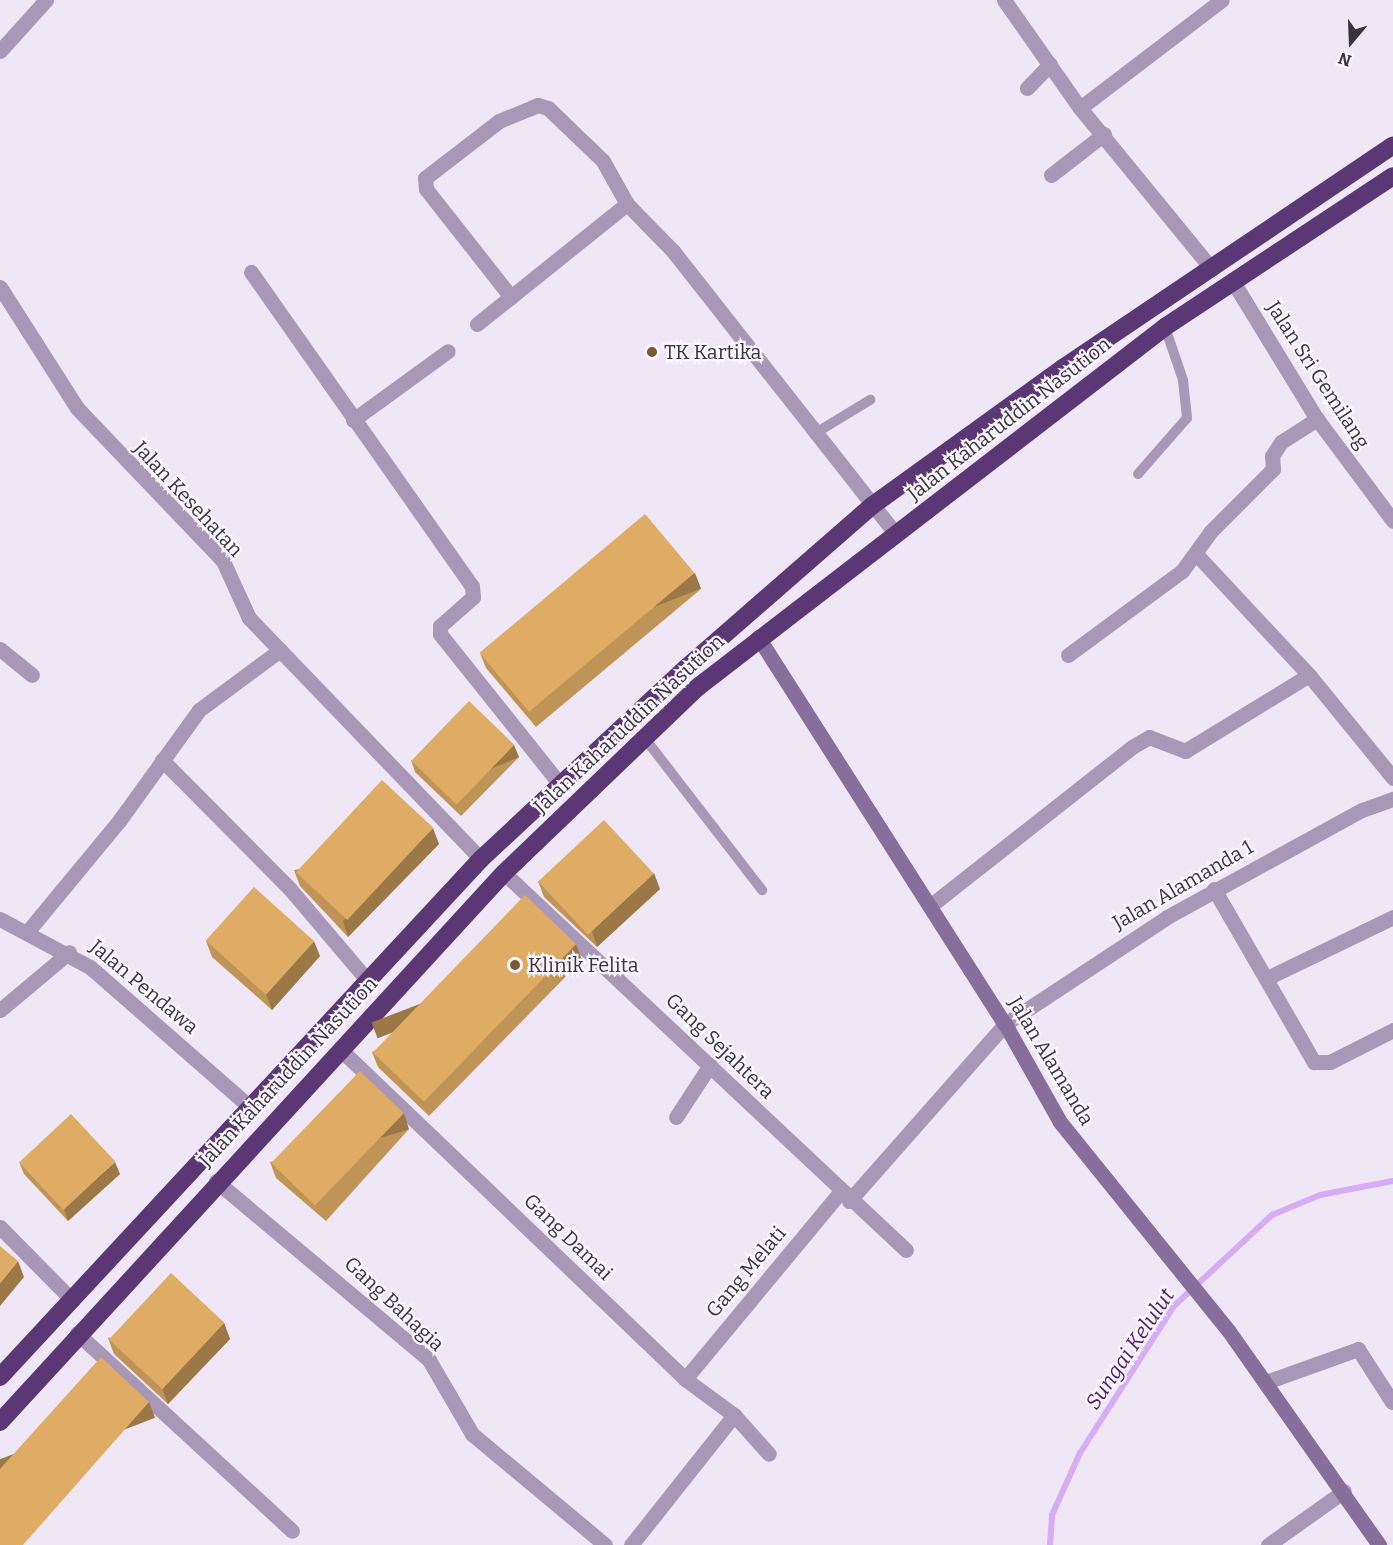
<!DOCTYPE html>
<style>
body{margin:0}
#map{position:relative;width:1393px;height:1545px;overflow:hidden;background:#efe6f6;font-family:Bitter,serif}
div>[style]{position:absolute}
.stream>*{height:6px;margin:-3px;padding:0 3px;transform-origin:3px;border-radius:3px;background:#d6adf5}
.lane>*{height:10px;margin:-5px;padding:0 5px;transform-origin:5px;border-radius:5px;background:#a897b6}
.street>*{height:15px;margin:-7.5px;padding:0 7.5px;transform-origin:7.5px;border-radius:7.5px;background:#a897b6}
.secondary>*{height:15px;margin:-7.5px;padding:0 7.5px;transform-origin:7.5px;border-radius:7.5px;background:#876e9b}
.highway>*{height:18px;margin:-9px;padding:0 9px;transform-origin:9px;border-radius:9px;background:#5c3776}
.wall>*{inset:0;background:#bf9456}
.shaded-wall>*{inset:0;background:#9b7846;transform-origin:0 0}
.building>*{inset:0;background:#deac64;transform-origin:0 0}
.dots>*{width:16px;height:16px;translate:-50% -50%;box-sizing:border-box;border:3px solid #faf5ff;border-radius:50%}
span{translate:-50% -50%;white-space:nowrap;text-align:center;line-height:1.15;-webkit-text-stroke:4.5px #faf5ff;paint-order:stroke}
.poi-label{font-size:20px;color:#39353c}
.left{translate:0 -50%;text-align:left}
.street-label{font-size:20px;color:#39353c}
.water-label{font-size:21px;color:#4f1c6e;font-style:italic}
.north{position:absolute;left:1321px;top:12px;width:60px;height:60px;-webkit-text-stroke:4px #faf5ff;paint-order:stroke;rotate:199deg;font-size:16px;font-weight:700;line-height:24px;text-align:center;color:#39353c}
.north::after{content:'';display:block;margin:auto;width:21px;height:27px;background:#39353c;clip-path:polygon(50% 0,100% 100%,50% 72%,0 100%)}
</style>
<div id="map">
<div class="stream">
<div style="left:1050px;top:1545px;width:30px;rotate:-86deg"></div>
<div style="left:1052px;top:1515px;width:68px;rotate:-65.7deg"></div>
<div style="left:1080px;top:1453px;width:174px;rotate:-57.4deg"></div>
<div style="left:1174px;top:1306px;width:134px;rotate:-42.9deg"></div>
<div style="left:1272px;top:1215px;width:52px;rotate:-22.6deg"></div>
<div style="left:1320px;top:1195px;width:74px;rotate:-10.9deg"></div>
</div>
<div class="lane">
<div style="left:814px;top:434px;width:66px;rotate:-31.3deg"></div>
<div style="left:1138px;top:474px;width:74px;rotate:-48.8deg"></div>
<div style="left:1187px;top:418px;width:38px;rotate:-96deg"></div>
<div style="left:1183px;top:380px;width:56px;rotate:-108.8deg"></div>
<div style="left:643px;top:736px;width:195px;rotate:52.3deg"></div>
</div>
<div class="street">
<div style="left:1004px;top:0;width:132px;rotate:54.9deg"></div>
<div style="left:1080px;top:108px;width:208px;rotate:50.7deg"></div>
<div style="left:0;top:51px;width:69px;rotate:-48deg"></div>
<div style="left:1027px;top:88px;width:33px;rotate:-46deg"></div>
<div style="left:1080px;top:108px;width:178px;rotate:-37.3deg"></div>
<div style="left:1051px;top:175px;width:67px;rotate:-37.7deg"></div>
<div style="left:251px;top:272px;width:384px;rotate:54.9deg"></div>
<div style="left:472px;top:586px;width:11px;rotate:85deg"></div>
<div style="left:473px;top:597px;width:44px;rotate:138.7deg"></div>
<div style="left:440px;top:626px;width:8px;rotate:90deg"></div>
<div style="left:440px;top:634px;width:189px;rotate:51.4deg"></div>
<div style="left:1232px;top:280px;width:163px;rotate:58.6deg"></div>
<div style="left:1317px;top:419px;width:127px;rotate:53.3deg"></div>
<div style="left:0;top:287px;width:143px;rotate:57.5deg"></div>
<div style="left:77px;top:408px;width:211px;rotate:46.3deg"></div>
<div style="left:223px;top:561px;width:63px;rotate:65.5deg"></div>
<div style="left:249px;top:618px;width:335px;rotate:46.1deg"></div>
<div style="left:511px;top:297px;width:137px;rotate:-128.2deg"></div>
<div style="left:426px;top:189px;width:11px;rotate:-95deg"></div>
<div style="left:425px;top:178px;width:93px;rotate:-37.6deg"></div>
<div style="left:499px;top:121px;width:42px;rotate:-22.3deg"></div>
<div style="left:538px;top:105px;width:10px;rotate:17deg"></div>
<div style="left:548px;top:108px;width:76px;rotate:43.9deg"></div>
<div style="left:603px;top:161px;width:49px;rotate:60.8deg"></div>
<div style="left:627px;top:204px;width:66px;rotate:45.6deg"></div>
<div style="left:673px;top:251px;width:360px;rotate:51.8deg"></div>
<div style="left:477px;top:324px;width:192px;rotate:-38.7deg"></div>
<div style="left:353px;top:420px;width:117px;rotate:-36deg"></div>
<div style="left:1197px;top:555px;width:164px;rotate:47deg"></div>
<div style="left:1309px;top:675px;width:133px;rotate:50.8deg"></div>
<div style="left:0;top:649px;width:41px;rotate:39.1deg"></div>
<div style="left:1068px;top:655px;width:142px;rotate:-36.4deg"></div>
<div style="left:1182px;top:571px;width:49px;rotate:-54.1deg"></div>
<div style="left:1211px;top:531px;width:88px;rotate:-45deg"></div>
<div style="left:1273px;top:469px;width:13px;rotate:-94deg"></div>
<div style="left:1272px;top:456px;width:17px;rotate:-57deg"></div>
<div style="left:1281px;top:442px;width:43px;rotate:-32.6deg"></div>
<div style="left:162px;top:760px;width:182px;rotate:45.2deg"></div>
<div style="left:290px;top:889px;width:122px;rotate:49.7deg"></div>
<div style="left:504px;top:873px;width:551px;rotate:43.16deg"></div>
<div style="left:1214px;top:889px;width:200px;rotate:60deg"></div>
<div style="left:1314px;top:1062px;width:16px"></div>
<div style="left:1330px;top:1062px;width:71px;rotate:-26.9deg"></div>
<div style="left:930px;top:906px;width:257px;rotate:-38.2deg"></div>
<div style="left:1132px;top:747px;width:20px;rotate:-30deg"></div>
<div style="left:1149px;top:737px;width:39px;rotate:21deg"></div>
<div style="left:1185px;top:751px;width:145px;rotate:-31.5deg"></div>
<div style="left:0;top:919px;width:102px;rotate:28.1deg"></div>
<div style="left:90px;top:967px;width:211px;rotate:41.2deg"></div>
<div style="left:28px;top:931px;width:143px;rotate:-50.4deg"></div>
<div style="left:119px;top:821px;width:137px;rotate:-54.2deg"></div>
<div style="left:199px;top:710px;width:101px;rotate:-36.5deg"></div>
<div style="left:1269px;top:977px;width:138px;rotate:-25.8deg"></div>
<div style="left:0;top:1010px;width:90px;rotate:-40deg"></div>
<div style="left:340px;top:1049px;width:477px;rotate:43.7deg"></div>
<div style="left:685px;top:1379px;width:61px;rotate:36.3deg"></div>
<div style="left:734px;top:1415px;width:52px;rotate:48.1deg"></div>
<div style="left:676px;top:1117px;width:62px;rotate:-56.8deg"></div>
<div style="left:216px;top:1181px;width:278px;rotate:40deg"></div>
<div style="left:429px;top:1360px;width:86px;rotate:59.8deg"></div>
<div style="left:472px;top:1434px;width:173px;rotate:39.8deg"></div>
<div style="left:849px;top:1201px;width:236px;rotate:-48.6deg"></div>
<div style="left:1005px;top:1024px;width:194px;rotate:-33.4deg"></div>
<div style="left:1167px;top:917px;width:222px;rotate:-28.8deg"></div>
<div style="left:1362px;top:810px;width:33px;rotate:-20deg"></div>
<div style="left:0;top:1227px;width:103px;rotate:45.4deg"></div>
<div style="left:77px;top:1333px;width:292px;rotate:42.6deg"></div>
<div style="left:685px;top:1379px;width:243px;rotate:-50.3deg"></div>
<div style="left:1266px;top:1382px;width:98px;rotate:-19.7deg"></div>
<div style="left:1358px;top:1349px;width:63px;rotate:57.3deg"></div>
<div style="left:631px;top:1545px;width:166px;rotate:-51.6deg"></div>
<div style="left:1268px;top:1545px;width:93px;rotate:-35.4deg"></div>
</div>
<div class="secondary">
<div style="left:758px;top:637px;width:459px;rotate:57.5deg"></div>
<div style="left:1005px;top:1024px;width:112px;rotate:60.7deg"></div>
<div style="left:1060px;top:1122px;width:267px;rotate:51.1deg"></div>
<div style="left:1228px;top:1330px;width:263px;rotate:54.9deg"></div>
</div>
<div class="highway">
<div style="left:0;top:1377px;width:707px;rotate:-47.12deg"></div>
<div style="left:481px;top:859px;width:280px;rotate:-43deg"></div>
<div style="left:686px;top:668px;width:248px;rotate:-41.1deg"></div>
<div style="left:873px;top:505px;width:234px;rotate:-35.8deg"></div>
<div style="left:1063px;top:368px;width:398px;rotate:-34deg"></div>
<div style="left:0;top:1422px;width:745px;rotate:-47.45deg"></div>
<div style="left:504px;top:873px;width:269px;rotate:-43.8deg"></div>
<div style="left:698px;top:687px;width:590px;rotate:-37.63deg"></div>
<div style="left:1165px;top:327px;width:273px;rotate:-33.5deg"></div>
</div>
<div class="wall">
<div style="clip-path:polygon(701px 589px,536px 727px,486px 668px,480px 653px)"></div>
<div style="clip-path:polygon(519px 757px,461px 816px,415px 772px,411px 760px)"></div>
<div style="clip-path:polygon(439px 844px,348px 937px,300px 886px,294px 870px)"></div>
<div style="clip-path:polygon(538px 881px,660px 889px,597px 947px,544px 897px)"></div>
<div style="clip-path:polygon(206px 941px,320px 956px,272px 1010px,212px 957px)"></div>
<div style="clip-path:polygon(582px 960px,429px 1116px,378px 1067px,372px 1052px)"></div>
<div style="clip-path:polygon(409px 1129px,326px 1221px,276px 1178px,270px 1162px)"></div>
<div style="clip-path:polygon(19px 1162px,120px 1174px,68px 1221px,24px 1174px)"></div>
<div style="clip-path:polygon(224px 1323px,230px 1339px,168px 1404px,114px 1354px,108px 1338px)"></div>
</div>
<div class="shaded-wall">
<div style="left:695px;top:573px;width:17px;height:215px;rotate:69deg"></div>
<div style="left:514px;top:745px;width:13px;height:83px;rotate:67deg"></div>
<div style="clip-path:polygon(433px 828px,439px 844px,348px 937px,343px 921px)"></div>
<div style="clip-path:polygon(654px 873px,660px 889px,597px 947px,592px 931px)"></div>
<div style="clip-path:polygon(314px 941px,320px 956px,272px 1010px,266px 994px)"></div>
<div style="left:576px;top:944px;width:17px;height:219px;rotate:69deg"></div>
<div style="left:404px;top:1113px;width:17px;height:125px;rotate:73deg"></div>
<div style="clip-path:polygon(115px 1162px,120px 1174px,68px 1221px,64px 1209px)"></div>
<div style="clip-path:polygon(18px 1261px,24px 1277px,0 1306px,0 1283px)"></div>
<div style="clip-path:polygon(224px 1323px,230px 1339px,168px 1404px,162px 1388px)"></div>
<div style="left:149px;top:1402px;width:17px;height:191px;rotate:69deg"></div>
</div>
<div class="building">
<div style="left:645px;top:514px;width:77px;height:216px;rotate:50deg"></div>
<div style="left:469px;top:701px;width:63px;height:83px;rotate:44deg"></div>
<div style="left:382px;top:780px;width:70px;height:126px;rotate:43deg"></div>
<div style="left:604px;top:820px;width:73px;height:90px;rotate:47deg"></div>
<div style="left:254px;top:887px;width:81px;height:72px;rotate:42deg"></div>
<div style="left:525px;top:895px;width:71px;height:219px;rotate:44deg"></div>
<div style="left:360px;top:1071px;width:61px;height:128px;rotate:44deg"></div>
<div style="left:71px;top:1114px;width:65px;height:71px;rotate:47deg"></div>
<div style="clip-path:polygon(0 1246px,18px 1261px,0 1283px)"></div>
<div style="left:171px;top:1273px;width:73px;height:91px;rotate:43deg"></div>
<div style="clip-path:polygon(101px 1357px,149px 1402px,23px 1545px,0 1545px,0 1469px)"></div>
</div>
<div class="dots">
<div style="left:652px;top:352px;background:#795b2f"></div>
<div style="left:515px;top:965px;background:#795b2f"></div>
</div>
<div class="poi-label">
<span class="left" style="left:664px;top:352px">TK Kartika</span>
<span class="left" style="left:528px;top:965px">Klinik Felita</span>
</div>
<div class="street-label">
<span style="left:1318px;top:375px;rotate:57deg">Jalan Sri Gemilang</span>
<span style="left:1009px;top:419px;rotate:-38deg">Jalan Kaharuddin Nasution</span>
<span style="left:188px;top:499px;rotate:47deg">Jalan Kesehatan</span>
<span style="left:629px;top:724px;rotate:-43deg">Jalan Kaharuddin Nasution</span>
<span style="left:1183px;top:885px;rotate:-30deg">Jalan Alamanda 1</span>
<span style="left:144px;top:987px;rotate:40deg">Jalan Pendawa</span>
<span style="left:720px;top:1046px;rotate:44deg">Gang Sejahtera</span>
<span style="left:1051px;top:1061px;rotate:59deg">Jalan Alamanda</span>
<span style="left:288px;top:1072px;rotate:-47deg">Jalan Kaharuddin Nasution</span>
<span style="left:568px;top:1237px;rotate:44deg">Gang Damai</span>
<span style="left:746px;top:1272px;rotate:-50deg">Gang Melati</span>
<span style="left:394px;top:1304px;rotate:43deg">Gang Bahagia</span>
</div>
<div class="water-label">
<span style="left:1130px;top:1349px;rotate:-56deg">Sungai Kelulut</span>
</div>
<div class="north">N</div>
</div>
